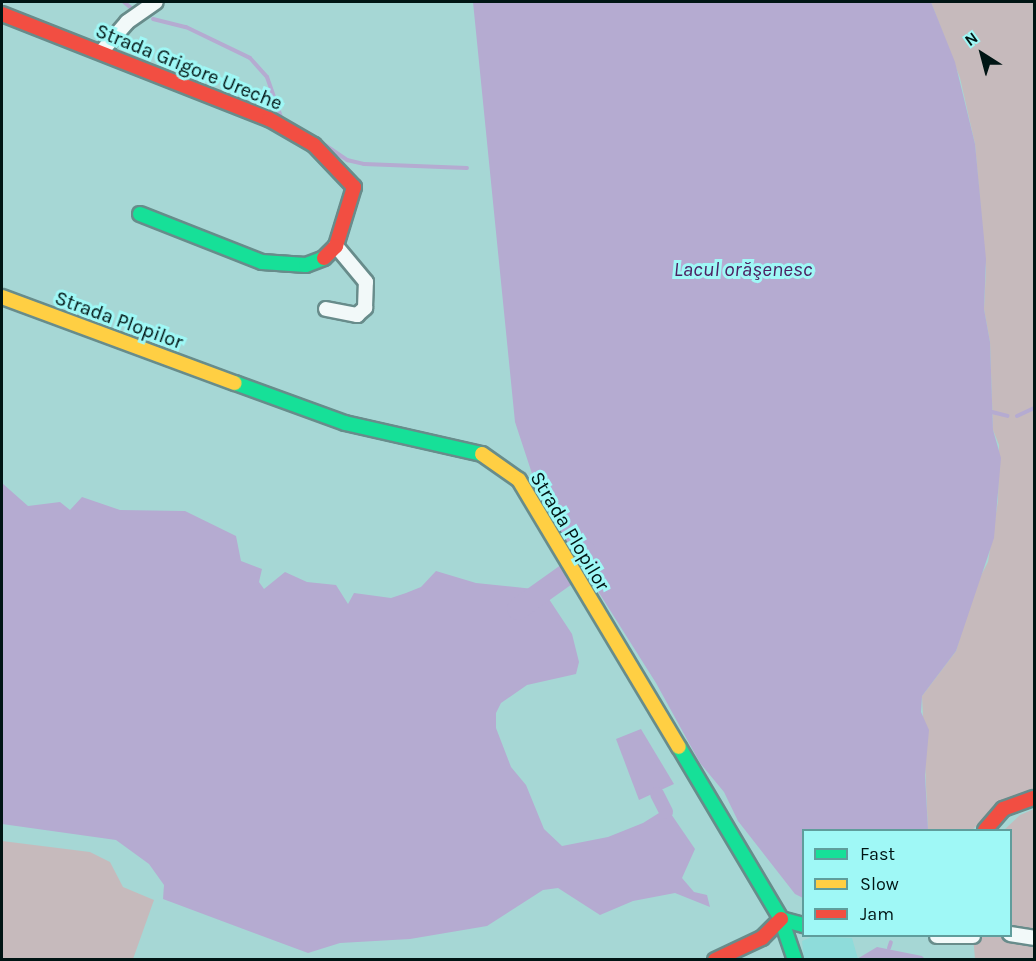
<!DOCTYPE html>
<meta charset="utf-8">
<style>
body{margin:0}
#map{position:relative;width:1036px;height:961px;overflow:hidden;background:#a6d7d5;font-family:Karla,sans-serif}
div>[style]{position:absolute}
.built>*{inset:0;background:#8edcda}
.green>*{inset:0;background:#c6babc}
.water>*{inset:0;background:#b5abd1}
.stream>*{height:4px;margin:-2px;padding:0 2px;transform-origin:2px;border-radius:2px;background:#b5abd1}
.canal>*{height:14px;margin:-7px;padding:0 7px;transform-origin:7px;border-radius:7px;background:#b5abd1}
.river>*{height:22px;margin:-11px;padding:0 11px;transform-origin:11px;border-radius:11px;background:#b5abd1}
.roads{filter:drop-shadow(2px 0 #688c8b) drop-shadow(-2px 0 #688c8b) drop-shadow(0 2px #688c8b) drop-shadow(0 -2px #688c8b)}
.street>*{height:14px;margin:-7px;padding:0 7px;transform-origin:7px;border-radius:7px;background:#f2f9f9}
.fast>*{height:14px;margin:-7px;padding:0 7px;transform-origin:7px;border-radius:7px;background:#16e098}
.slow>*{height:14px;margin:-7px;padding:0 7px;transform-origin:7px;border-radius:7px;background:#ffcf43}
.jam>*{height:14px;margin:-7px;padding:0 7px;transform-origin:7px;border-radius:7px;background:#f24e42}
span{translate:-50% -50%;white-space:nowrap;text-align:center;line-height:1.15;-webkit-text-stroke:6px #9ff8f6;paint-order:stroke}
.street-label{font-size:20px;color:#001514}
.water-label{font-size:21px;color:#4d2162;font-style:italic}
.frame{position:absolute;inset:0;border:3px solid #001514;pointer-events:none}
.legend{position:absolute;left:802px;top:829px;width:210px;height:108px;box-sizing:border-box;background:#9ff8f6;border:2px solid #5f9d9c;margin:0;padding:8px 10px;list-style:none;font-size:18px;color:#001514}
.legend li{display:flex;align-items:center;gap:12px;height:30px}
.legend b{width:30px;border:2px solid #5f9d9c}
.north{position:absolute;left:952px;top:24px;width:60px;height:60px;-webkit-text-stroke:4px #9ff8f6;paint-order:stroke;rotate:324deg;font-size:16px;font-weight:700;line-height:24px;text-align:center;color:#001514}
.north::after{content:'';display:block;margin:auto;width:21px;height:27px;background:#001514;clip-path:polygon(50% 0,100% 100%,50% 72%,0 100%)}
</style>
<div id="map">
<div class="built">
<div style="clip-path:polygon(814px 936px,852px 938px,858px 959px,804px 959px,802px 941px)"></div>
</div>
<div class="green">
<div style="clip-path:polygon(931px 2px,1034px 2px,1034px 792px,992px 811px,972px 830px,928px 830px,922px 696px,956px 651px,975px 587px,988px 562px,998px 501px,999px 445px,993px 430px,990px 342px,984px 309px,986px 269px,975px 144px,960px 78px)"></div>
<div style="clip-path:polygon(1034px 809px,1034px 959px,975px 959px,973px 936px,1010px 936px,1010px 830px,1004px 830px,1020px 815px)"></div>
<div style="clip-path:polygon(2px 841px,90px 852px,110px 862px,123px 887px,154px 900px,133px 959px,2px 959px)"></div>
</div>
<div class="water">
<div style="clip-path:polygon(473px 2px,931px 2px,955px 62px,975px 144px,986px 259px,984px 309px,990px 342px,993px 430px,1001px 458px,994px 538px,956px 651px,922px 696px,921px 712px,929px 730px,925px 775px,928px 830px,804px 830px,803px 898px,795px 894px,738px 821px,724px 792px,700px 763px,656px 683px,541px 501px,515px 422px)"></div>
<div style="clip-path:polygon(2px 483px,28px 506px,60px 502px,70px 510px,82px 497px,120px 510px,185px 511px,236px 536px,241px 561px,262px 569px,259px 582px,264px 589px,285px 572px,307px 582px,336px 585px,348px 604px,354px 593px,391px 598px,406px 593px,421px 587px,436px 571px,476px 583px,543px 590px,572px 634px,579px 662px,576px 674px,527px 685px,501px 703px,496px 713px,496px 728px,511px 767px,526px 785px,544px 829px,562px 846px,608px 837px,643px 823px,667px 808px,695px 849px,682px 878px,694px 892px,707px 895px,710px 907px,675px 893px,633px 901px,600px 915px,558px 888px,543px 890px,487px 926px,410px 939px,340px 943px,308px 953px,163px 899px,164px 885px,149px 864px,116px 840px,2px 824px)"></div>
<div style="clip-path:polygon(641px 729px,674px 784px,639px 800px,616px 739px)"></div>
<div style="clip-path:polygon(877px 947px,922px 956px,925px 959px,857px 959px)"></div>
</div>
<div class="stream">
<div style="left:124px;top:2px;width:17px;rotate:40deg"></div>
<div style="left:153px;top:19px;width:34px;rotate:14deg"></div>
<div style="left:186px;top:27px;width:71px;rotate:25.8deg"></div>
<div style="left:250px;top:58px;width:25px;rotate:48deg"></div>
<div style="left:267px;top:77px;width:42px;rotate:70.7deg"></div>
<div style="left:325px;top:145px;width:27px;rotate:34deg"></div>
<div style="left:347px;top:160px;width:17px;rotate:13deg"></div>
<div style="left:364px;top:164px;width:103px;rotate:2.2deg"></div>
<div style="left:992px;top:412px;width:16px;rotate:14deg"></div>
<div style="left:1017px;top:416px;width:19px;rotate:-25deg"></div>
<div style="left:889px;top:948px;width:6px;rotate:-72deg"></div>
</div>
<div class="canal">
<div style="left:657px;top:794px;width:20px;rotate:63deg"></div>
</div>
<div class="river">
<div style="left:518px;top:609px;width:72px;rotate:-35.4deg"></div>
<div style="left:577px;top:567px;width:17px;rotate:-59deg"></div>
</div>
<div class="roads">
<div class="street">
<div style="left:102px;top:51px;width:38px;rotate:-49deg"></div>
<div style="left:127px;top:22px;width:35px;rotate:-35deg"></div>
<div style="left:326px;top:309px;width:32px;rotate:11deg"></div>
<div style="left:357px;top:315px;width:11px;rotate:-41deg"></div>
<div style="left:365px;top:308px;width:26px;rotate:-88deg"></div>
<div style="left:366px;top:282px;width:47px;rotate:-129.8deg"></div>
<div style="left:1010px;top:934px;width:24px;rotate:9deg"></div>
<div style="left:937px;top:936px;width:36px"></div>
</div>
<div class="fast">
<div style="left:140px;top:214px;width:131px;rotate:21.5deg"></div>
<div style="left:262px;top:262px;width:44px;rotate:3.9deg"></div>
<div style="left:306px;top:265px;width:19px;rotate:-21deg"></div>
<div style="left:235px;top:383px;width:117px;rotate:20deg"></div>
<div style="left:345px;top:423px;width:140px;rotate:12.8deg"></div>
<div style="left:679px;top:747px;width:200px;rotate:59.3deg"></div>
<div style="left:781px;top:919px;width:43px;rotate:71.1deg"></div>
<div style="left:781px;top:919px;width:24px;rotate:15deg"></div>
</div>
<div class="slow">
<div style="left:2px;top:297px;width:248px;rotate:20.3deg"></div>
<div style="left:482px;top:454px;width:45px;rotate:35.1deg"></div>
<div style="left:519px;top:480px;width:311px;rotate:59.1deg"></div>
</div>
<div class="jam">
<div style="left:2px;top:14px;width:287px;rotate:21.5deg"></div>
<div style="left:269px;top:119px;width:52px;rotate:30deg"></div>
<div style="left:314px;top:145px;width:58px;rotate:46.4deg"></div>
<div style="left:354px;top:187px;width:62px;rotate:107deg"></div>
<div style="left:336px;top:246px;width:17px;rotate:135deg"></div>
<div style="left:985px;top:830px;width:28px;rotate:-49deg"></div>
<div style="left:1003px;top:809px;width:33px;rotate:-20deg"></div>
<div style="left:715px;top:960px;width:52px;rotate:-25.1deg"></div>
<div style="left:762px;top:938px;width:27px;rotate:-45deg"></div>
</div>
</div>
<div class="street-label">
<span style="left:189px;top:67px;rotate:22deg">Strada Grigore Ureche</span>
<span style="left:119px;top:320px;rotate:20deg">Strada Plopilor</span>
<span style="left:570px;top:531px;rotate:59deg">Strada Plopilor</span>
</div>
<div class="water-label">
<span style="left:743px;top:269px">Lacul orăşenesc</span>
</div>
<div class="frame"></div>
<ul class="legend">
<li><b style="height:8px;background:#16e098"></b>Fast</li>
<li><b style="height:8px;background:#ffcf43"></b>Slow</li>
<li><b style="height:8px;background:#f24e42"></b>Jam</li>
</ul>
<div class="north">N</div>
</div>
